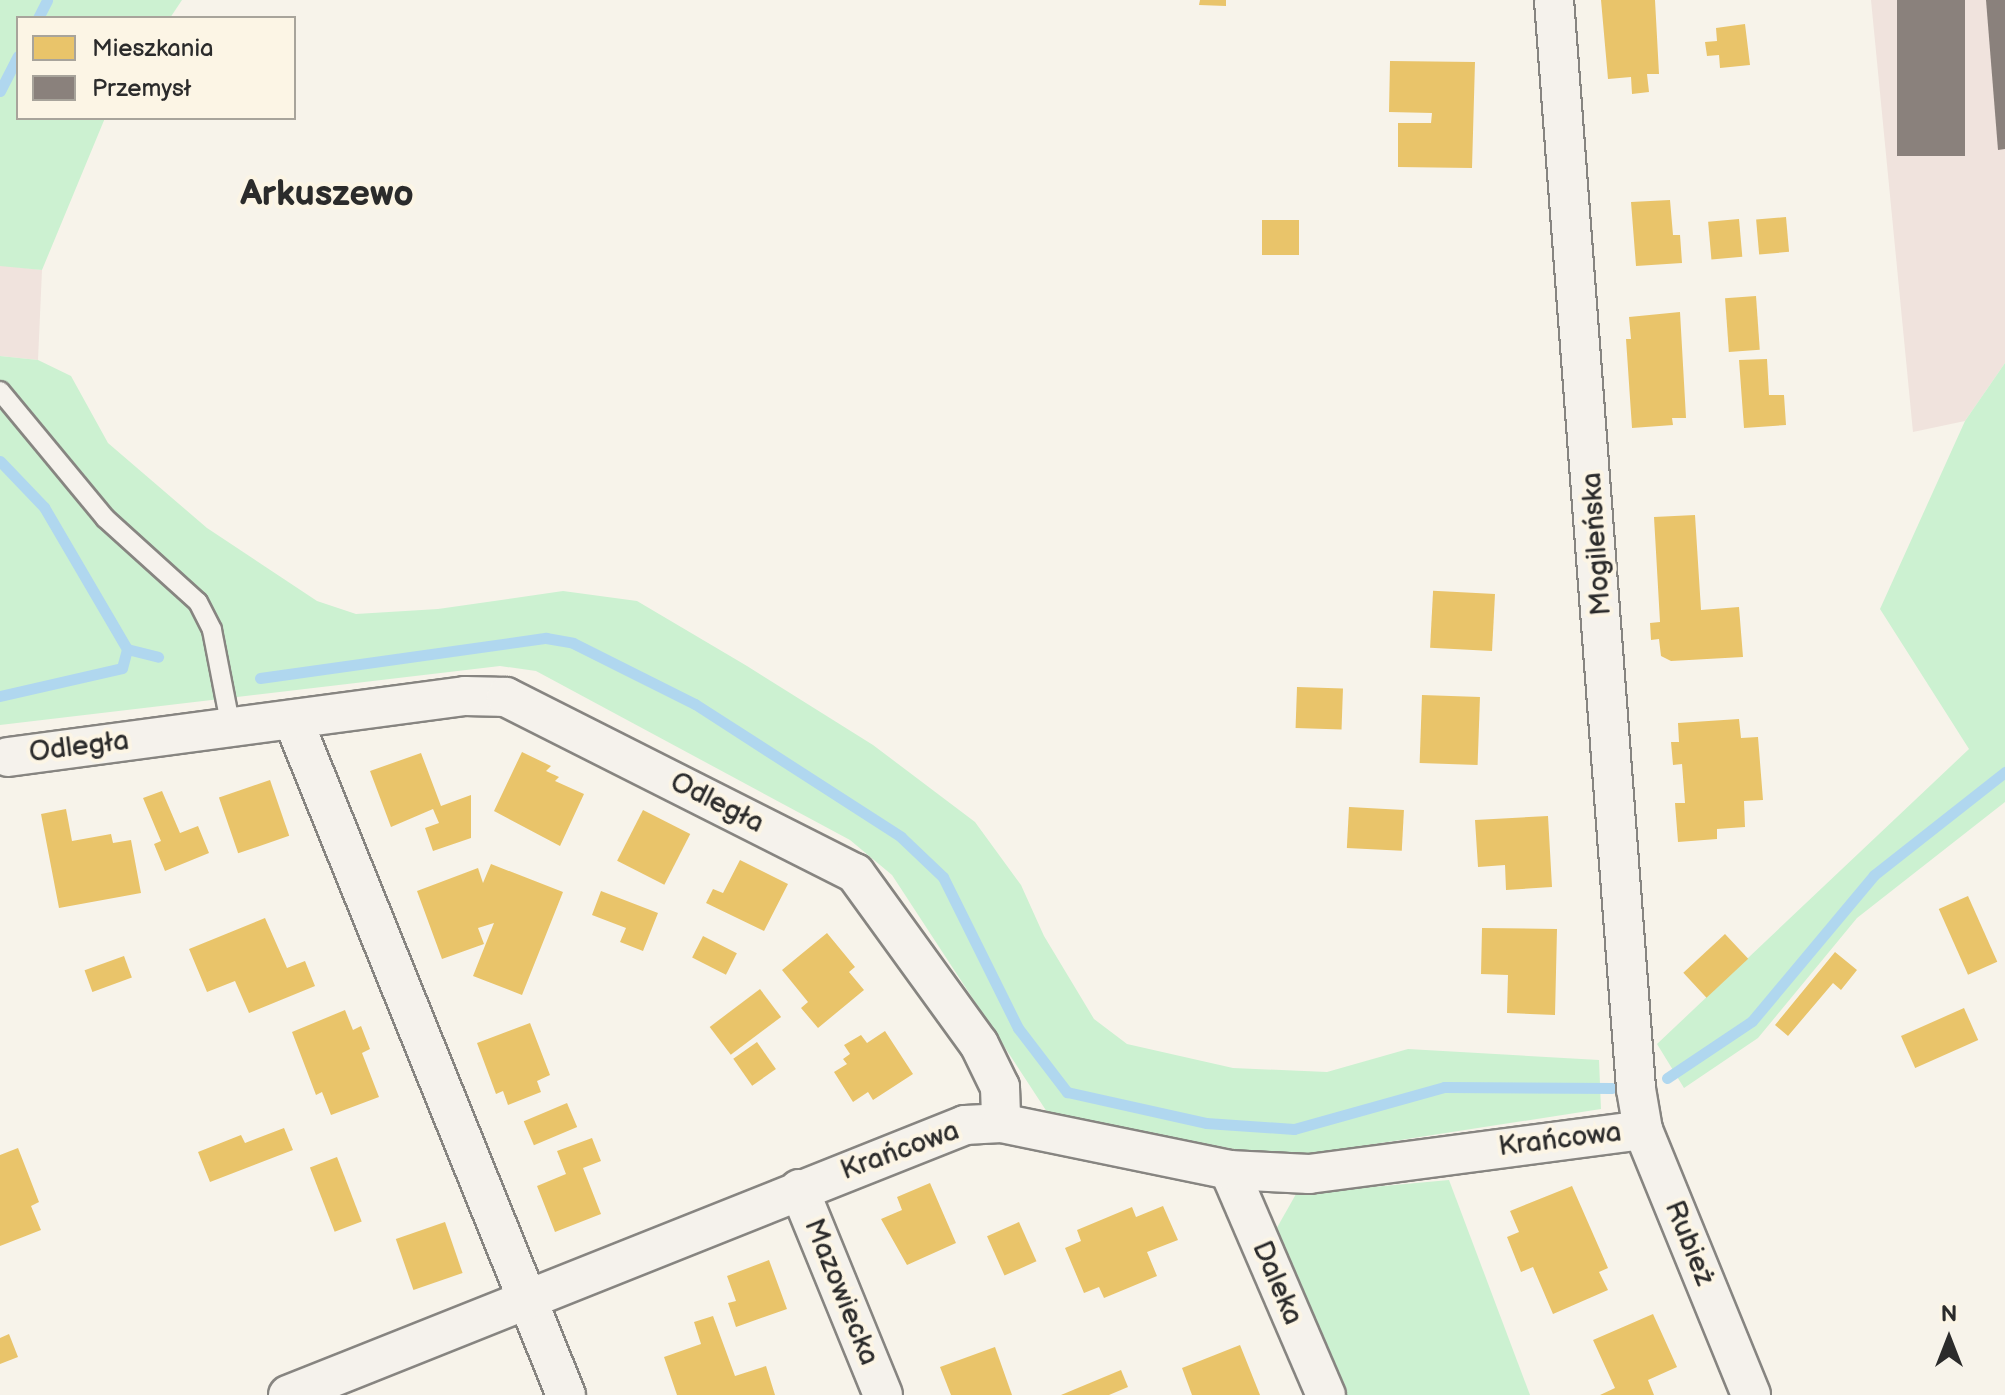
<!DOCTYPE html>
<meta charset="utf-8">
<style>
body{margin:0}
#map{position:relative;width:2005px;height:1395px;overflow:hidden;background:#f7f3ea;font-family:"Balsamiq Sans",sans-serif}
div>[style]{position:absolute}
.built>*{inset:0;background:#f0e3dd}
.green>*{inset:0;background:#ccf1d1}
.homes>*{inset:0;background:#e9c46a;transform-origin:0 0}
.industry>*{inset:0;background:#8a817c;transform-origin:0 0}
.stream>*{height:11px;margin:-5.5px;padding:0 5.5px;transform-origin:5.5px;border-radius:5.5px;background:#b0d7ef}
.roads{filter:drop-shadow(2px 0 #878581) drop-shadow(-2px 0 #878581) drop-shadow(0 2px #878581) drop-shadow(0 -2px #878581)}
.lane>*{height:18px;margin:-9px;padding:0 9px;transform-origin:9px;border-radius:9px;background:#f5f2ec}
.street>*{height:38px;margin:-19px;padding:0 19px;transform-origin:19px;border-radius:19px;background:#f5f2ec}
span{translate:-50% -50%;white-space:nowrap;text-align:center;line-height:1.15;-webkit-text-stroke:8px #fcf5e5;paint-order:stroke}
.street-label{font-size:28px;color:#2b2b2b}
.district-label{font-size:36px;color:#2b2b2b;font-weight:700}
.legend{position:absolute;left:16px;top:16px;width:280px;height:104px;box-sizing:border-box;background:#fcf5e5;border:2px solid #a8a49b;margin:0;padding:10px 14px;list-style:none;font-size:24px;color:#2b2b2b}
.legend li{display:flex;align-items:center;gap:16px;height:40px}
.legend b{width:40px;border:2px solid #a8a49b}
.north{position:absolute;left:1909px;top:1299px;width:80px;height:80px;-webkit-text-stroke:6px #fcf5e5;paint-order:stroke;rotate:0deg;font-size:22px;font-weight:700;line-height:32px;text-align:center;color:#2b2b2b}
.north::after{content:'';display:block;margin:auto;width:28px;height:36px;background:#2b2b2b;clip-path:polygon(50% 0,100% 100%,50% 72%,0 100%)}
</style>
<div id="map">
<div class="built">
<div style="clip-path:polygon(1871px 0,2005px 0,2005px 363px,1965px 421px,1913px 432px)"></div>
<div style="clip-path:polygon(0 265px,42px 270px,38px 360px,0 356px)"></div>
</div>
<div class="green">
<div style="clip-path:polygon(0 0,182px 0,170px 18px,18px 18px,18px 118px,105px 118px,42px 270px,0 266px)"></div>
<div style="clip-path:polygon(0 356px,38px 360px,71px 376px,108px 443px,207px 528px,317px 601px,356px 614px,438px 609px,563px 591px,637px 601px,747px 666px,873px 745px,975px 822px,1021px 885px,1044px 936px,1094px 1019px,1127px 1044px,1233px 1068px,1327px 1072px,1408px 1049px,1599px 1060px,1601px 1109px,1304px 1155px,1267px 1155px,1049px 1115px,892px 875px,850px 840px,536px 671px,500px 666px,0 725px)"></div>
<div style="clip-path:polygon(2005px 363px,2005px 802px,1857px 918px,1758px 1038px,1684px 1088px,1657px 1044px,1969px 749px,1880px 609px,1965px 421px)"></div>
<div style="clip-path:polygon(1449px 1180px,1530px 1395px,1345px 1395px,1274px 1233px,1296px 1194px)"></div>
</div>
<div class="homes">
<div style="clip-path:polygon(1200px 0,1226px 0,1226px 6px,1199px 5px)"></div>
<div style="clip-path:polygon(1601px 0,1655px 0,1659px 74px,1647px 74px,1649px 92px,1632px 94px,1631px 77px,1608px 79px)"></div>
<div style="clip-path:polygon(1745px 24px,1750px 65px,1720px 68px,1719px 55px,1707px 56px,1705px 42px,1717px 41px,1716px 28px)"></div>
<div style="clip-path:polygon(1390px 61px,1475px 62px,1472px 168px,1398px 167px,1398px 123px,1431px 123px,1432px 113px,1389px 112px)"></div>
<div style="clip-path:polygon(1670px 200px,1673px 235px,1680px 235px,1682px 263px,1636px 266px,1631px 202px)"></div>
<div style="left:1786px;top:217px;width:35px;height:30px;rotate:85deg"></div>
<div style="left:1739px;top:219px;width:38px;height:31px;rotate:85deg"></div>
<div style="left:1262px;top:220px;width:37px;height:35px"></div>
<div style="left:1756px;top:296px;width:54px;height:31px;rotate:86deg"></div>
<div style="clip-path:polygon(1680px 312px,1686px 418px,1672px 418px,1673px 425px,1632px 428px,1626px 339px,1631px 339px,1629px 317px)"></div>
<div style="clip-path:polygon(1767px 359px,1769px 395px,1784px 395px,1786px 425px,1744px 428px,1739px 360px)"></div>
<div style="clip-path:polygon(1695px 515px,1701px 610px,1739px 607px,1743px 657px,1671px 661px,1661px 656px,1659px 639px,1651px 640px,1650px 623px,1660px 622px,1654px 517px)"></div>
<div style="left:1495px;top:594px;width:57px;height:62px;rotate:93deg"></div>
<div style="left:1297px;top:687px;width:46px;height:41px;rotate:2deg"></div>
<div style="left:1422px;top:695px;width:58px;height:68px;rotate:2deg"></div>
<div style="clip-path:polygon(1739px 719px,1741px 738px,1758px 737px,1763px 800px,1744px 801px,1745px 827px,1717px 829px,1717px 839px,1678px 842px,1675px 803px,1685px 803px,1682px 764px,1673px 765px,1671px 742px,1679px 742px,1678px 723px)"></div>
<div style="clip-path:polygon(522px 752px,551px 766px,546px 771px,559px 777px,555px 781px,584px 794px,560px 846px,494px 811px)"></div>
<div style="clip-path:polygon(421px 753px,441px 806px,471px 795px,471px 838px,433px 851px,425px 828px,439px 823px,433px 809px,391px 827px,370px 771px)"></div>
<div style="left:270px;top:780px;width:59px;height:54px;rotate:71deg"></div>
<div style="clip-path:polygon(162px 791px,180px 833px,198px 826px,209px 853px,165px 871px,154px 844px,161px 841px,143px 798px)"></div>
<div style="left:1349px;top:807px;width:55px;height:41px;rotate:3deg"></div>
<div style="clip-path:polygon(66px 809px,72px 841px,111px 834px,113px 843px,131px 840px,141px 893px,59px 908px,41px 814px)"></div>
<div style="left:643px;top:810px;width:53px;height:57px;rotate:27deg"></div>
<div style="clip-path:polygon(1548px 816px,1552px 887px,1506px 890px,1505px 865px,1478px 867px,1475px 820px)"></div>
<div style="clip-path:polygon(740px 860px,788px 884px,764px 931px,706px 903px,713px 889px,723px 893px)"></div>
<div style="clip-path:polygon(491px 864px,563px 892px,522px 995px,473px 976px,494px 923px,478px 928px,484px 944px,442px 959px,417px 891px,478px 868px,483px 883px)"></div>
<div style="clip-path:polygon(601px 891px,658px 913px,643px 951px,620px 942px,626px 928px,592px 915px)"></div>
<div style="left:1968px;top:896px;width:72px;height:32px;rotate:66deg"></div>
<div style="clip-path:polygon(265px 918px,287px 968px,305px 961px,315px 986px,249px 1013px,235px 981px,207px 992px,189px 949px)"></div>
<div style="clip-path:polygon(1482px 928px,1557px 929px,1555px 1015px,1507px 1013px,1508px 975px,1481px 974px)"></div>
<div style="clip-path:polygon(827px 933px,855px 967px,849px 972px,864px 990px,818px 1028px,801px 1008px,808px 1002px,782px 970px)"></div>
<div style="left:1725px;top:934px;width:34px;height:57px;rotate:47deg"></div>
<div style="left:703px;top:936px;width:38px;height:24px;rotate:27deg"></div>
<div style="clip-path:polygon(1835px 952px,1857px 970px,1841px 990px,1833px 983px,1788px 1036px,1775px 1025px)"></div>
<div style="left:124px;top:956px;width:23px;height:42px;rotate:70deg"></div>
<div style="left:760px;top:989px;width:35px;height:63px;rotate:53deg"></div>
<div style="left:1964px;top:1008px;width:35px;height:69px;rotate:66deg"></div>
<div style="clip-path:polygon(345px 1010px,353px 1030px,361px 1026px,370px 1049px,362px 1053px,379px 1097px,331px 1115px,322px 1092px,316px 1095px,292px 1032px)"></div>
<div style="clip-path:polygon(530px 1023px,550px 1075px,537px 1081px,541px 1092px,508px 1105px,503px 1091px,496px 1094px,477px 1043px)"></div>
<div style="clip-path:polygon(885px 1031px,913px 1074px,873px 1100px,868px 1092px,853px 1102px,834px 1072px,847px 1064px,843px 1059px,850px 1054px,844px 1045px,861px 1035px,867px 1043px)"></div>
<div style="left:757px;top:1042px;width:33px;height:29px;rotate:55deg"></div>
<div style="left:567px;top:1103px;width:26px;height:47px;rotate:67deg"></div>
<div style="clip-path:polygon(284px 1128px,293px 1150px,210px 1182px,198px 1152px,241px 1135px,245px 1143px)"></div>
<div style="clip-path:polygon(592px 1138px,601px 1161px,583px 1168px,601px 1214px,555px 1232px,537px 1186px,566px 1174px,557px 1151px)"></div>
<div style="clip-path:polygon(18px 1148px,39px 1202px,31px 1206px,41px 1230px,0 1246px,0 1155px)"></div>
<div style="left:337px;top:1157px;width:69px;height:29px;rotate:69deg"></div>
<div style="clip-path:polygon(930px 1183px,956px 1243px,907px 1265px,881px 1219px,902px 1210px,897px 1197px)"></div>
<div style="clip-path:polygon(1572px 1186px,1608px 1268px,1599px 1272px,1608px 1290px,1553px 1314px,1533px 1267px,1521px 1272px,1507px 1237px,1519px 1232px,1510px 1211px)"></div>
<div style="clip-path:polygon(1163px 1206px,1178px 1240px,1147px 1252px,1157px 1276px,1104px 1298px,1099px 1287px,1084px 1293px,1065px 1248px,1081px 1241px,1077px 1230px,1132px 1207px,1136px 1217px)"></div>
<div style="left:445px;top:1222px;width:54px;height:52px;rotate:71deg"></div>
<div style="left:1019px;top:1222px;width:43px;height:35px;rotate:66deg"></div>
<div style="clip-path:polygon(769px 1260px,787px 1309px,736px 1327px,728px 1303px,736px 1301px,727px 1276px)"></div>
<div style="clip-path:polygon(1653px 1314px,1677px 1367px,1648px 1380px,1654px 1395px,1600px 1395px,1615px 1388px,1593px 1340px)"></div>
<div style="clip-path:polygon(713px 1316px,735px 1376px,766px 1366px,775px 1395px,677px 1395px,664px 1357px,701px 1344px,694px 1322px)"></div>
<div style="clip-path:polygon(9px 1334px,18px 1357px,0 1364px,0 1338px)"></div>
<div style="clip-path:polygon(1240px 1345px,1260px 1395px,1192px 1395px,1182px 1368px)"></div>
<div style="clip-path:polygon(995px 1347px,1012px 1395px,951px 1395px,940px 1367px)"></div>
<div style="clip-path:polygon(1121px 1370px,1128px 1387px,1109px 1395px,1061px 1395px)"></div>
</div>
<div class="industry">
<div style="left:1897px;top:0;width:68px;height:156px"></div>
<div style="clip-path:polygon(1986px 0,2005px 0,2005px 149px,1998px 150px)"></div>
</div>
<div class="stream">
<div style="left:38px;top:18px;width:20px;rotate:-63deg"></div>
<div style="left:0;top:91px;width:39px;rotate:-63deg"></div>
<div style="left:0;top:461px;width:64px;rotate:46.3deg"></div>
<div style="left:44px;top:507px;width:164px;rotate:59.7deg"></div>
<div style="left:127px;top:649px;width:32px;rotate:14deg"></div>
<div style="left:260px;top:678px;width:289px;rotate:-8deg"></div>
<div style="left:546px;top:638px;width:27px;rotate:10deg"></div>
<div style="left:573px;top:643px;width:136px;rotate:26.6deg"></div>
<div style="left:695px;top:704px;width:245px;rotate:32.8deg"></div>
<div style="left:901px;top:837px;width:58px;rotate:43.6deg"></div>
<div style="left:943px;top:877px;width:169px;rotate:63.6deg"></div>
<div style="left:1018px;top:1028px;width:81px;rotate:52.6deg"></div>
<div style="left:1067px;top:1092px;width:142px;rotate:12.6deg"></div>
<div style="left:1206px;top:1123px;width:88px;rotate:3.9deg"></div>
<div style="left:1294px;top:1129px;width:156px;rotate:-15.6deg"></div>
<div style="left:1444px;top:1087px;width:168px;rotate:0.3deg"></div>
<div style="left:0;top:696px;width:125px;rotate:-12.9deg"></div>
<div style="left:122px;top:668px;width:20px;rotate:-75deg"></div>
<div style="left:1667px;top:1078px;width:102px;rotate:-33.8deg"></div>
<div style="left:1752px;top:1021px;width:190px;rotate:-50.1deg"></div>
<div style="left:1874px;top:875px;width:167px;rotate:-38.2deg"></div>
</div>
<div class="roads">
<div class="lane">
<div style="left:0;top:391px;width:165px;rotate:50.4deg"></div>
<div style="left:105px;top:518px;width:125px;rotate:42.1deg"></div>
<div style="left:198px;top:602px;width:31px;rotate:63deg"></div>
<div style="left:212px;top:630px;width:100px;rotate:79deg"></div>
</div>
<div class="street">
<div style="left:1554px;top:0;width:1092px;rotate:85.69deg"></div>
<div style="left:1636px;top:1089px;width:42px;rotate:80.3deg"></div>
<div style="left:1643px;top:1130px;width:286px;rotate:67.8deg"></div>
<div style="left:293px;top:720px;width:728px;rotate:67.98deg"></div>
<div style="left:8px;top:757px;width:461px;rotate:-7.6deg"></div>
<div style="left:465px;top:696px;width:41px;rotate:1.4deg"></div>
<div style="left:506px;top:697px;width:391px;rotate:26.8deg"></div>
<div style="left:855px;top:873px;width:211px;rotate:54.1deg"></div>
<div style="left:979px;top:1044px;width:48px;rotate:64deg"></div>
<div style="left:1000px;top:1087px;width:36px;rotate:88deg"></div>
<div style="left:1229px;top:1170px;width:245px;rotate:66.7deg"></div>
<div style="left:799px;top:1189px;width:222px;rotate:67.8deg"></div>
<div style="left:288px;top:1395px;width:729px;rotate:-21.74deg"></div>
<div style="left:965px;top:1125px;width:36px;rotate:-3deg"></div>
<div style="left:1001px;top:1123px;width:233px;rotate:11.6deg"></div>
<div style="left:1229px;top:1170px;width:80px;rotate:2.9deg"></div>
<div style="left:1309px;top:1174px;width:337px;rotate:-7.5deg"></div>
</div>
</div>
<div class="street-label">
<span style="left:1597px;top:544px;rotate:-94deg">Mogileńska</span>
<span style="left:79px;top:747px;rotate:-7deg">Odległa</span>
<span style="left:717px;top:803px;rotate:27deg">Odległa</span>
<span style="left:1560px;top:1140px;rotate:-7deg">Krańcowa</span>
<span style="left:900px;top:1151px;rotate:-20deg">Krańcowa</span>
<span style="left:1689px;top:1243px;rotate:68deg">Rubież</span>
<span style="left:1277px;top:1283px;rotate:67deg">Daleka</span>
<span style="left:841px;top:1292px;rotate:68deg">Mazowiecka</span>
</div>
<div class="district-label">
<span style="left:327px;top:195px">Arkuszewo</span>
</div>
<ul class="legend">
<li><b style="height:22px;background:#e9c46a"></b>Mieszkania</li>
<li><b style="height:22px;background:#8a817c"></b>Przemysł</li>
</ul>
<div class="north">N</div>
</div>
